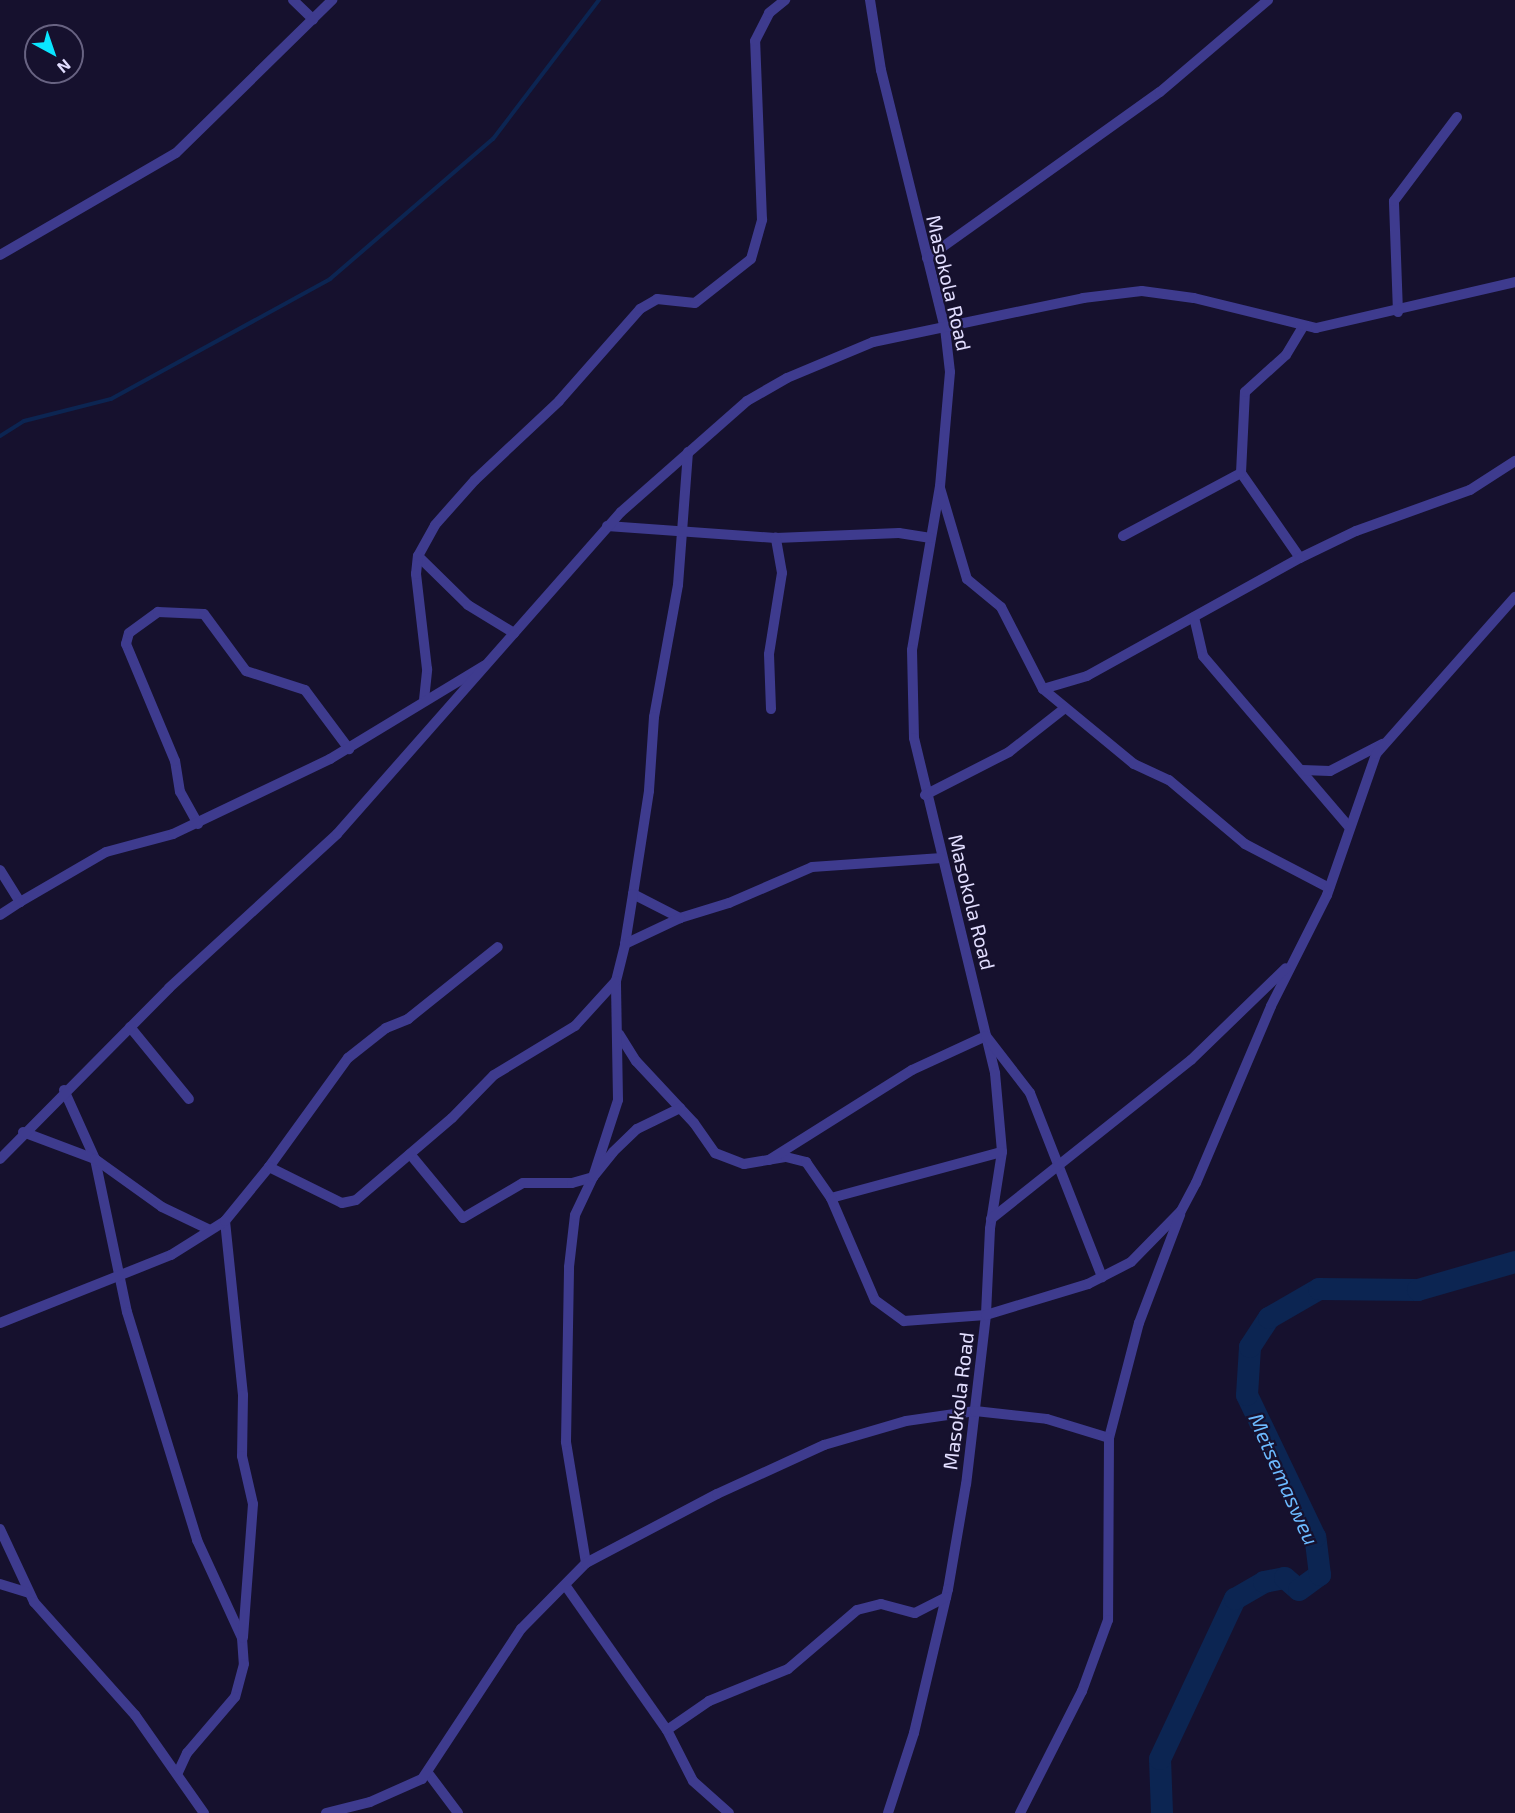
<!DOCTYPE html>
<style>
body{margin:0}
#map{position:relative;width:1515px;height:1813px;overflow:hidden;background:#16112e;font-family:"Exo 2",sans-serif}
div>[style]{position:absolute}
.stream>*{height:4px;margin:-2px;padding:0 2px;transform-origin:2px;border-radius:2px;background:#0c2552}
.river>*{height:22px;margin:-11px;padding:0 11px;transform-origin:11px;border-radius:11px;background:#0c2552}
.street>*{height:10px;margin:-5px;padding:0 5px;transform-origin:5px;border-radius:5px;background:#3e3b8e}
span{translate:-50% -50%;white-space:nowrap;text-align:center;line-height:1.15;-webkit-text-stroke:4.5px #16112e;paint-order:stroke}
.street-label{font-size:20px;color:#e2deff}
.water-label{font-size:21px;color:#6cbaff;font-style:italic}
.north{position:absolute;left:24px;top:24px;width:60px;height:60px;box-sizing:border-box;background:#16112e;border:2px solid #686382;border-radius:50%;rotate:140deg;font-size:16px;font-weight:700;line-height:24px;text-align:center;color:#e2deff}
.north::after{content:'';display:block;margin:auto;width:21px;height:27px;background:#0ae6ff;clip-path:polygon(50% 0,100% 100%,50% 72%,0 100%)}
</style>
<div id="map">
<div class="stream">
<div style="left:0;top:436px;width:28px;rotate:-32deg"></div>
<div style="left:24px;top:421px;width:90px;rotate:-14.2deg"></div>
<div style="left:111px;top:399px;width:250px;rotate:-28.7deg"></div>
<div style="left:330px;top:279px;width:215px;rotate:-40.7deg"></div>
<div style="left:493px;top:139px;width:175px;rotate:-52.7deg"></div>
</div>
<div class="river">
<div style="left:1162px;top:1813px;width:54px;rotate:-92.1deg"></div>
<div style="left:1160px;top:1759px;width:177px;rotate:-64.9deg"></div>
<div style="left:1235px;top:1599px;width:34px;rotate:-30deg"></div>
<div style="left:1264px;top:1582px;width:21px;rotate:-11deg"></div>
<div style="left:1285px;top:1578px;width:18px;rotate:41deg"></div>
<div style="left:1299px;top:1590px;width:26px;rotate:-36deg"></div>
<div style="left:1320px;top:1575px;width:38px;rotate:-97deg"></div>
<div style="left:1315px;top:1537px;width:157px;rotate:-115.6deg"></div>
<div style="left:1247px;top:1395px;width:48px;rotate:-86.4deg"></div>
<div style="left:1250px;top:1347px;width:35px;rotate:-57deg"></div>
<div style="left:1269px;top:1318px;width:58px;rotate:-30.1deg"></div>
<div style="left:1319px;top:1289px;width:99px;rotate:0.6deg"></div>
<div style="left:1418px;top:1290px;width:101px;rotate:-16.1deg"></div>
</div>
<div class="street">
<div style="left:293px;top:0;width:28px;rotate:44deg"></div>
<div style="left:870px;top:0;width:71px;rotate:81.1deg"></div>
<div style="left:881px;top:70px;width:266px;rotate:76.1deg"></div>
<div style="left:945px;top:328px;width:44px;rotate:83.5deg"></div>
<div style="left:950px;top:372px;width:114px;rotate:95deg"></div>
<div style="left:940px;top:486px;width:166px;rotate:99.7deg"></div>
<div style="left:912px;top:650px;width:88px;rotate:88.7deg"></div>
<div style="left:914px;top:738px;width:345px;rotate:76.4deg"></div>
<div style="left:995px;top:1073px;width:79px;rotate:84.9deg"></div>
<div style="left:1002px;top:1152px;width:78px;rotate:98.9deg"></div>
<div style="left:990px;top:1229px;width:86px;rotate:92.7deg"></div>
<div style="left:986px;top:1315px;width:170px;rotate:96.7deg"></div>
<div style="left:966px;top:1484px;width:107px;rotate:99.7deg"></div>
<div style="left:948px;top:1589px;width:148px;rotate:103.3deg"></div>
<div style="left:914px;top:1733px;width:84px;rotate:108deg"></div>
<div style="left:0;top:255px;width:203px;rotate:-30.1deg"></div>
<div style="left:176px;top:153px;width:219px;rotate:-44.4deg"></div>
<div style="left:927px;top:258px;width:286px;rotate:-35.5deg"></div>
<div style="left:1160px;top:92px;width:142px;rotate:-40.4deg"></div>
<div style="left:1398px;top:312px;width:111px;rotate:-92.1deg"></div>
<div style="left:1394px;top:201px;width:105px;rotate:-53.1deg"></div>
<div style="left:688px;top:452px;width:133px;rotate:94.3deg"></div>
<div style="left:678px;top:585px;width:134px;rotate:100.3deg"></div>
<div style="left:654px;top:717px;width:74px;rotate:93.9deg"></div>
<div style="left:649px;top:791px;width:104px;rotate:98.8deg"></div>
<div style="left:633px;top:894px;width:53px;rotate:27.1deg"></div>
<div style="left:680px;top:918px;width:51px;rotate:-17deg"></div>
<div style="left:729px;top:903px;width:90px;rotate:-23.4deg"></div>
<div style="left:812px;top:867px;width:130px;rotate:-4deg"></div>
<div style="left:1241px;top:473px;width:103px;rotate:55.2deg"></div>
<div style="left:940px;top:488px;width:95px;rotate:73.5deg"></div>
<div style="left:967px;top:579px;width:44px;rotate:39.5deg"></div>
<div style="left:1001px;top:607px;width:92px;rotate:62.9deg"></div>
<div style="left:1043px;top:689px;width:46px;rotate:-16.5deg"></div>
<div style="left:1087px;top:676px;width:244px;rotate:-29deg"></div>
<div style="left:1300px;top:558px;width:62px;rotate:-25.7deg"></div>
<div style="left:1356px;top:531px;width:121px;rotate:-19.8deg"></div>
<div style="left:1470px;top:490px;width:54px;rotate:-32.8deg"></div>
<div style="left:607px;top:526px;width:169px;rotate:4.1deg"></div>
<div style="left:776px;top:538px;width:123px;rotate:-2.3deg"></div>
<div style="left:899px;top:533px;width:32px;rotate:9deg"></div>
<div style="left:1123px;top:536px;width:134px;rotate:-28.1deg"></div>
<div style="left:1241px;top:473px;width:81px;rotate:-87.2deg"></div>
<div style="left:1245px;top:392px;width:55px;rotate:-42.1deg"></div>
<div style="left:1286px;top:355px;width:31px;rotate:-59deg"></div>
<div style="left:418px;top:556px;width:70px;rotate:44.4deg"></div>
<div style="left:468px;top:605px;width:54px;rotate:31.3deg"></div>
<div style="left:1194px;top:617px;width:40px;rotate:77deg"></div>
<div style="left:1203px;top:656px;width:226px;rotate:49.5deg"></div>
<div style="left:1043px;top:689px;width:118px;rotate:39.5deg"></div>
<div style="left:1134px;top:764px;width:38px;rotate:25deg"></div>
<div style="left:1169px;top:780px;width:99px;rotate:40.1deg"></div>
<div style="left:1245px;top:844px;width:95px;rotate:27.6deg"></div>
<div style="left:424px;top:700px;width:31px;rotate:-84deg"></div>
<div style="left:427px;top:669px;width:96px;rotate:-96.6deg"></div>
<div style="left:416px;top:574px;width:18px;rotate:-84deg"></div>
<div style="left:418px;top:556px;width:35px;rotate:-61deg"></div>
<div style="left:435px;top:525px;width:60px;rotate:-48.4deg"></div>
<div style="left:475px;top:480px;width:115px;rotate:-43.2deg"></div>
<div style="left:559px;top:401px;width:123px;rotate:-48.6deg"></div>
<div style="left:640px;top:309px;width:20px;rotate:-30deg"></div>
<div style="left:657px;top:299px;width:38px;rotate:6deg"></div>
<div style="left:695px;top:303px;width:71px;rotate:-38.2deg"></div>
<div style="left:751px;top:259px;width:41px;rotate:-74.2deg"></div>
<div style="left:762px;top:220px;width:179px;rotate:-92.2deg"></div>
<div style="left:755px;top:41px;width:31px;rotate:-63deg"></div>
<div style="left:769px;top:13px;width:21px;rotate:-39deg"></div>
<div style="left:771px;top:709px;width:55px;rotate:-92.1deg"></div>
<div style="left:769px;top:654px;width:82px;rotate:-80.9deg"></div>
<div style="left:782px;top:573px;width:36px;rotate:-100deg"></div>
<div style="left:1302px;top:770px;width:28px;rotate:2deg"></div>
<div style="left:1330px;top:771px;width:59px;rotate:-27.4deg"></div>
<div style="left:925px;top:795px;width:94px;rotate:-27.1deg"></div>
<div style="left:1009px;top:752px;width:71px;rotate:-38.2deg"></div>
<div style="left:198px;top:824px;width:37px;rotate:-119deg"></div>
<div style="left:180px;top:792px;width:31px;rotate:-99deg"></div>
<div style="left:175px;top:761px;width:127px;rotate:-112.7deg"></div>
<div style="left:126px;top:644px;width:11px;rotate:-75deg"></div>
<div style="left:129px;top:633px;width:36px;rotate:-36deg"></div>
<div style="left:158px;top:612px;width:46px;rotate:2.5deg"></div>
<div style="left:204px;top:614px;width:71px;rotate:53.6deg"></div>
<div style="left:246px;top:671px;width:62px;rotate:17.9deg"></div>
<div style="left:305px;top:690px;width:74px;rotate:53.3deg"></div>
<div style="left:0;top:870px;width:38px;rotate:58deg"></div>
<div style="left:20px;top:902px;width:99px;rotate:-30.2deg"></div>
<div style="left:106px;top:852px;width:69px;rotate:-15deg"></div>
<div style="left:173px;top:834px;width:174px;rotate:-25.5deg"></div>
<div style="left:330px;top:759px;width:181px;rotate:-31.2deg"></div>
<div style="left:633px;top:894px;width:51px;rotate:99.1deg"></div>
<div style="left:625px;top:944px;width:61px;rotate:-25.3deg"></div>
<div style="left:0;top:915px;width:24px;rotate:-33deg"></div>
<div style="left:130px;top:1027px;width:93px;rotate:50.7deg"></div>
<div style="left:619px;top:1034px;width:32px;rotate:58deg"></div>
<div style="left:636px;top:1061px;width:85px;rotate:46.9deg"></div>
<div style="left:694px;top:1123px;width:37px;rotate:55deg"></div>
<div style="left:715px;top:1153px;width:31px;rotate:21deg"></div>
<div style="left:744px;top:1164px;width:43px;rotate:-9.5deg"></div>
<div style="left:786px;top:1157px;width:21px;rotate:14deg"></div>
<div style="left:806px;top:1162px;width:44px;rotate:55.2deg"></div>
<div style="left:831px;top:1198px;width:177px;rotate:-15.1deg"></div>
<div style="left:64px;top:1090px;width:76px;rotate:65.8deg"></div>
<div style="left:95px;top:1159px;width:156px;rotate:78.2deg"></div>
<div style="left:127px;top:1312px;width:239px;rotate:72.9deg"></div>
<div style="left:197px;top:1540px;width:108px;rotate:65.3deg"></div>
<div style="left:242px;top:1638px;width:26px;rotate:86deg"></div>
<div style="left:244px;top:1664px;width:34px;rotate:105deg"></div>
<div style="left:235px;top:1697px;width:74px;rotate:130.6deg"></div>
<div style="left:187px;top:1753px;width:21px;rotate:115deg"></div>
<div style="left:23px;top:1132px;width:77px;rotate:20.6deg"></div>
<div style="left:95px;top:1159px;width:82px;rotate:35.6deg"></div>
<div style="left:162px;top:1207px;width:51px;rotate:25.6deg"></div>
<div style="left:410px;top:1154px;width:83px;rotate:50.4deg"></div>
<div style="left:463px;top:1218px;width:69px;rotate:-30.3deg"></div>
<div style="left:523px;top:1183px;width:49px"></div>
<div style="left:572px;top:1183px;width:22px;rotate:-16deg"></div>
<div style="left:593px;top:1177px;width:81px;rotate:-72deg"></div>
<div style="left:618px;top:1100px;width:119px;rotate:-91deg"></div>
<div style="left:616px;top:981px;width:38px;rotate:-76deg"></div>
<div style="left:0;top:1159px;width:240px;rotate:-45.3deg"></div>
<div style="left:169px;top:988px;width:228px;rotate:-42.5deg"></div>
<div style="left:337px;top:834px;width:429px;rotate:-48.6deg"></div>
<div style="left:621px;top:512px;width:168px;rotate:-41.4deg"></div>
<div style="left:747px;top:401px;width:46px;rotate:-29.9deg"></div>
<div style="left:787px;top:378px;width:93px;rotate:-22.7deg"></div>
<div style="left:873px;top:342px;width:215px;rotate:-11.8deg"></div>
<div style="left:1083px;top:298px;width:59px;rotate:-6.8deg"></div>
<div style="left:1142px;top:291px;width:52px;rotate:7.7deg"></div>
<div style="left:1194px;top:298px;width:126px;rotate:13.8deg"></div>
<div style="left:1316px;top:328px;width:204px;rotate:-13deg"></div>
<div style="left:769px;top:1160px;width:169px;rotate:-32.2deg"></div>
<div style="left:912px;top:1070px;width:81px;rotate:-24.7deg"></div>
<div style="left:986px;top:1036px;width:72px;rotate:52.3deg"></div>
<div style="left:1030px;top:1093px;width:198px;rotate:68.6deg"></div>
<div style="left:269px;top:1167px;width:135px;rotate:-54.1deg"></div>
<div style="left:348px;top:1058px;width:48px;rotate:-38.3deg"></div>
<div style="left:386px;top:1028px;width:24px;rotate:-22deg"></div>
<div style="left:408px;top:1019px;width:115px;rotate:-38.7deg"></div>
<div style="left:831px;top:1198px;width:111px;rotate:66.7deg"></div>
<div style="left:875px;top:1300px;width:36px;rotate:36deg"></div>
<div style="left:904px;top:1321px;width:82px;rotate:-4.2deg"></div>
<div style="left:986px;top:1315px;width:107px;rotate:-16.9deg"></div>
<div style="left:1088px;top:1284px;width:48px;rotate:-27.1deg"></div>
<div style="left:1131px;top:1262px;width:71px;rotate:-45.6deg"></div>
<div style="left:1181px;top:1211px;width:32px;rotate:-62deg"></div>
<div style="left:1196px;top:1183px;width:192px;rotate:-67deg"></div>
<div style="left:1271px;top:1006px;width:124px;rotate:-63.2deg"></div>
<div style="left:1327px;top:895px;width:149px;rotate:-70.8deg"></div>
<div style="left:1376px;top:754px;width:210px;rotate:-48.5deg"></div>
<div style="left:991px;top:1219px;width:256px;rotate:-38.5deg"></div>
<div style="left:1191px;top:1060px;width:132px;rotate:-44.1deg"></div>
<div style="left:225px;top:1221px;width:175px;rotate:84.1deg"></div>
<div style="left:243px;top:1395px;width:61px;rotate:90.9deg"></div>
<div style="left:242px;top:1456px;width:49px;rotate:77.1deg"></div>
<div style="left:253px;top:1504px;width:134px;rotate:94.3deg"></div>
<div style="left:0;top:1323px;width:184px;rotate:-21.7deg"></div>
<div style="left:171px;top:1255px;width:64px;rotate:-32.2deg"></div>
<div style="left:225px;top:1221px;width:70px;rotate:-50.8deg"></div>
<div style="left:269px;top:1167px;width:81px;rotate:26.3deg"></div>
<div style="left:342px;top:1203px;width:14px;rotate:-12deg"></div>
<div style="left:356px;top:1200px;width:126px;rotate:-40.5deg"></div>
<div style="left:452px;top:1118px;width:60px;rotate:-45.7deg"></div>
<div style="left:494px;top:1075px;width:95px;rotate:-31.2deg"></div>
<div style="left:575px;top:1026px;width:61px;rotate:-47.7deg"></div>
<div style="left:1109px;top:1438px;width:119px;rotate:-75.4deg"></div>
<div style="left:1139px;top:1323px;width:116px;rotate:-69.2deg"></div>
<div style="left:0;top:1529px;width:81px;rotate:65deg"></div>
<div style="left:34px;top:1602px;width:152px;rotate:48.2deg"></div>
<div style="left:135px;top:1715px;width:120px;rotate:54.9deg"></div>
<div style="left:586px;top:1563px;width:123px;rotate:-99.4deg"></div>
<div style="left:566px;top:1442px;width:175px;rotate:-89deg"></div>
<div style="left:569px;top:1267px;width:52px;rotate:-83.4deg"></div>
<div style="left:575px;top:1215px;width:42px;rotate:-64.7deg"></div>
<div style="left:593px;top:1177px;width:32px;rotate:-51deg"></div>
<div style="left:613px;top:1152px;width:33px;rotate:-44deg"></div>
<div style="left:637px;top:1129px;width:48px;rotate:-26deg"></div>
<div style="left:0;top:1584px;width:28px;rotate:17deg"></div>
<div style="left:565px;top:1585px;width:177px;rotate:54.9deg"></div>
<div style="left:667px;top:1730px;width:57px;rotate:63deg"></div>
<div style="left:693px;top:1781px;width:48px;rotate:41.6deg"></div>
<div style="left:667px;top:1730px;width:51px;rotate:-34.6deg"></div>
<div style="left:709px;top:1701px;width:85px;rotate:-22.1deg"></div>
<div style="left:788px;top:1669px;width:91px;rotate:-40.5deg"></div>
<div style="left:857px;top:1610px;width:25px;rotate:-14deg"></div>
<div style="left:881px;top:1604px;width:35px;rotate:15deg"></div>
<div style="left:915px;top:1613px;width:35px;rotate:-27deg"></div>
<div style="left:428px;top:1773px;width:50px;rotate:53.1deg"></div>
<div style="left:326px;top:1813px;width:45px;rotate:-14deg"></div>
<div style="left:370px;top:1802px;width:57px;rotate:-23.9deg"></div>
<div style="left:422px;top:1779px;width:180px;rotate:-56.6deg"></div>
<div style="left:521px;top:1629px;width:93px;rotate:-45.4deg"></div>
<div style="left:586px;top:1563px;width:148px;rotate:-27.8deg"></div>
<div style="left:717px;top:1494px;width:118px;rotate:-24.6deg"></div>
<div style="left:824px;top:1445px;width:85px;rotate:-16.3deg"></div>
<div style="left:906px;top:1421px;width:70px;rotate:-8.2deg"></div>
<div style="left:975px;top:1411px;width:72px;rotate:6.3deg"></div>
<div style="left:1047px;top:1419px;width:65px;rotate:17deg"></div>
<div style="left:1109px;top:1438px;width:182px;rotate:90.3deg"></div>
<div style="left:1108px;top:1620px;width:76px;rotate:110.1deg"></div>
<div style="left:1082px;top:1691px;width:137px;rotate:116.9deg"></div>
</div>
<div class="street-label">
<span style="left:949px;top:283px;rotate:77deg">Masokola Road</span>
<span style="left:972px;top:902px;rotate:76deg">Masokola Road</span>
<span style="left:958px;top:1401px;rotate:-83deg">Masokola Road</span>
</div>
<div class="water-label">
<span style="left:1284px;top:1479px;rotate:66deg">Metsemasweu</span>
</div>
<div class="north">N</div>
</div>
